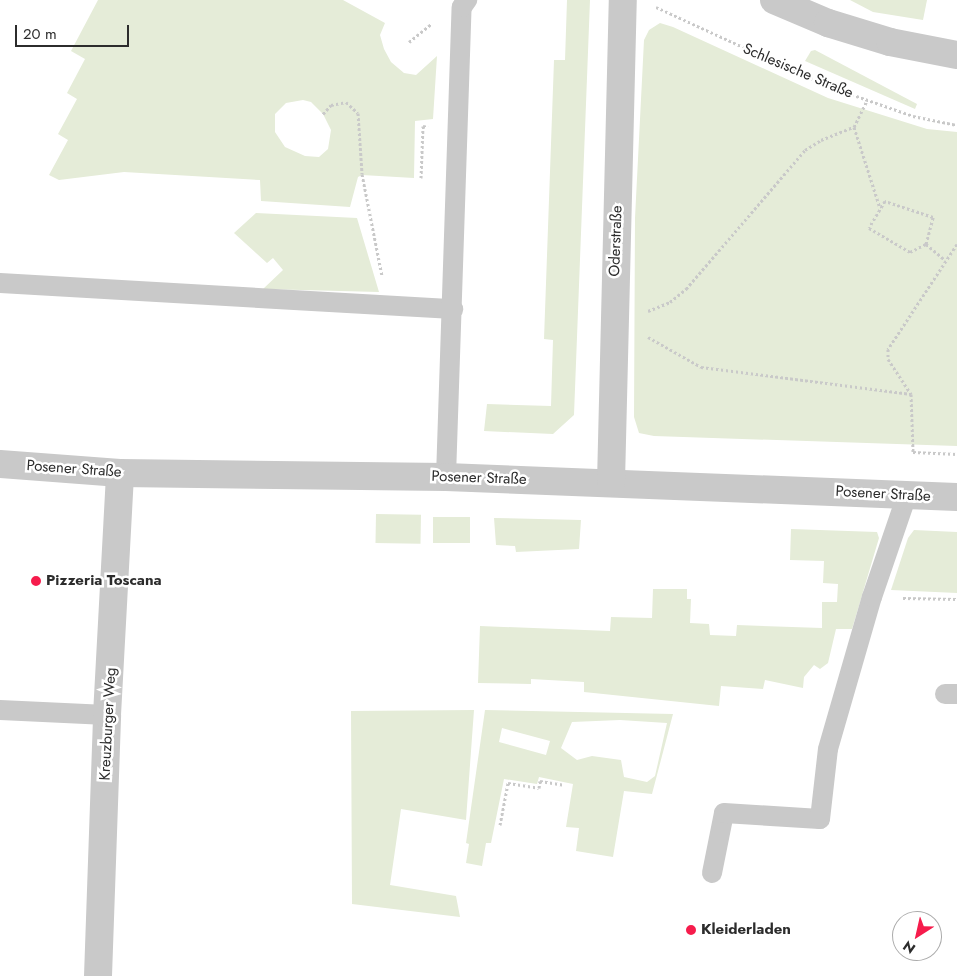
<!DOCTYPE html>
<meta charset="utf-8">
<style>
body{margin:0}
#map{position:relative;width:957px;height:976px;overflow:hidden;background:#fff;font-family:Jost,sans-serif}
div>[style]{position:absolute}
.green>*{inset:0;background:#e5ecd8;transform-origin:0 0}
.path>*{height:3px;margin-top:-1.5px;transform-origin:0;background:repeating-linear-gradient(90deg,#c9c9c9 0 2.5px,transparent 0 5px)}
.service>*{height:20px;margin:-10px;padding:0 10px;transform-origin:10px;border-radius:10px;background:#c9c9c9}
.minor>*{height:28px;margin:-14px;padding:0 14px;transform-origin:14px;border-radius:14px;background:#c9c9c9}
.tertiary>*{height:28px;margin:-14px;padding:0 14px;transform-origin:14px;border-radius:14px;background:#c9c9c9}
.dots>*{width:14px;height:14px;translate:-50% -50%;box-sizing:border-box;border:2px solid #fff;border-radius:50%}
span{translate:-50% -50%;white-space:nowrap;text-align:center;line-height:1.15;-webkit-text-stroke:5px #fff;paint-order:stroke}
.street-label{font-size:15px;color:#2c2c2c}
.poi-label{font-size:15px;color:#2c2c2c;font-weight:700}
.left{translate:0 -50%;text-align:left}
.north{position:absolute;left:892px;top:911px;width:50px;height:50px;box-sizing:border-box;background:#fff;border:1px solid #ababab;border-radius:50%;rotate:215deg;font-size:14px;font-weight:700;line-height:20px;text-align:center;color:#2c2c2c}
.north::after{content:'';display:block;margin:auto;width:18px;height:22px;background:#f61c4c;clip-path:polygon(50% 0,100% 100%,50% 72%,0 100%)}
.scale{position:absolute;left:15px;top:25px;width:114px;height:22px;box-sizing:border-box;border:2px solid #2c2c2c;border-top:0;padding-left:6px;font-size:15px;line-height:18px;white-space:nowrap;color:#2c2c2c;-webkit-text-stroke:4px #fff;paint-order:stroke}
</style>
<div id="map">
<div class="green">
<div style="clip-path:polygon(evenodd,98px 0,343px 0,385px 23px,380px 35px,384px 49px,391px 62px,404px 73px,416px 75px,437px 56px,433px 119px,415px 121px,414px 178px,362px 175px,358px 177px,350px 207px,261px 201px,260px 180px,124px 172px,59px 180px,49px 175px,68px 140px,58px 134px,77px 99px,67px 93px,85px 59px,71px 51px,98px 0,303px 100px,311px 102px,323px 114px,331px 130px,328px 149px,319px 157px,305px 156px,285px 147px,275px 132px,275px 114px,286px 103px,303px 100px)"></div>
<div style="clip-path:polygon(567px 0,590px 0,574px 415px,553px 434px,484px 431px,487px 404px,551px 406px,553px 340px,544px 339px,554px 60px,565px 60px)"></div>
<div style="clip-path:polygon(850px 0,927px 0,923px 20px,873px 12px)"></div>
<div style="clip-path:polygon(660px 23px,673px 27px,828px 98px,927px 129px,957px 132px,957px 446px,654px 436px,639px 433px,634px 417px,635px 218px,644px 40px,649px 30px)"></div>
<div style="clip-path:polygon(815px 50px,917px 104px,915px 109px,805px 61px,811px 51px)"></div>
<div style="clip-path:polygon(256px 213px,357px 218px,379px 292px,263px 289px,283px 270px,273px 258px,267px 263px,234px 233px)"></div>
<div style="left:376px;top:514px;width:45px;height:29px;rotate:1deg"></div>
<div style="left:433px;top:517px;width:37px;height:26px"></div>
<div style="clip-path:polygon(494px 518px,581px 520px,579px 549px,516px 552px,515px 546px,496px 545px)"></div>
<div style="clip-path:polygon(791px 529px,877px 532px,879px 538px,852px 629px,836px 629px,828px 663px,820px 669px,814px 665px,804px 677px,803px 688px,765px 680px,763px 689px,721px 686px,719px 706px,584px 692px,584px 682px,531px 679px,531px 684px,478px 683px,480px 626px,610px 631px,611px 617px,652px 618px,653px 589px,687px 589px,687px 599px,691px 599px,690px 623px,709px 624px,710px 635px,736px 636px,737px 625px,822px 628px,822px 602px,837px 602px,838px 584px,823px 583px,824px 561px,790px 560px)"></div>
<div style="clip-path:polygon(914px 530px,957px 532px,957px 593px,891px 590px,908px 538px)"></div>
<div style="clip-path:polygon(474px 710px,466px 820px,401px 809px,390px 885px,456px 896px,460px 917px,352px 904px,351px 711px)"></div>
<div style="clip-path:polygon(evenodd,485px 710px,673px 714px,652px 794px,624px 791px,613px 857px,576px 851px,579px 828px,566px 827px,573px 784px,539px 777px,537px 784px,504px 779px,491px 843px,486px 843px,482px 866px,466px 863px,469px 844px,466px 843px,485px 710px,620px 720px,667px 723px,655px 776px,647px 782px,624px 777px,621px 760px,592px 756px,577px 760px,561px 748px,572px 722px,620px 720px,485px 710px,502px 728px,550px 741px,546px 755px,499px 742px,502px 728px)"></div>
</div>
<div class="path">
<div style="left:656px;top:7px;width:189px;rotate:24.7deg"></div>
<div style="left:828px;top:86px;width:90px;rotate:19.4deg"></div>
<div style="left:913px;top:116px;width:45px;rotate:11.6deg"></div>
<div style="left:409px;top:42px;width:28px;rotate:-39deg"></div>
<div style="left:323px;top:114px;width:12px;rotate:-48deg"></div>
<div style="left:331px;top:105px;width:15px;rotate:-11deg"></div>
<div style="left:346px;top:102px;width:16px;rotate:43deg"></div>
<div style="left:358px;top:113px;width:61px;rotate:86.2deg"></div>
<div style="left:362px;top:174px;width:104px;rotate:78.9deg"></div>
<div style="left:854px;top:127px;width:85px;rotate:72.2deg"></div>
<div style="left:421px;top:178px;width:52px;rotate:-87.8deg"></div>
<div style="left:423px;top:126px;width:5px;rotate:11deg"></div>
<div style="left:926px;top:244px;width:28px;rotate:-75deg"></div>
<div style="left:933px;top:217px;width:51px;rotate:-161.6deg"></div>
<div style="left:885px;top:201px;width:31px;rotate:121deg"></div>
<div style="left:869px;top:228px;width:48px;rotate:30.3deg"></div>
<div style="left:910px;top:252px;width:18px;rotate:-27deg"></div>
<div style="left:926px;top:244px;width:25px;rotate:40deg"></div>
<div style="left:957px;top:244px;width:126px;rotate:123.3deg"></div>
<div style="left:888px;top:349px;width:10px;rotate:90deg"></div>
<div style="left:888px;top:359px;width:42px;rotate:56.7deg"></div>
<div style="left:911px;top:394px;width:58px;rotate:88deg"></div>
<div style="left:913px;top:452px;width:44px;rotate:2.6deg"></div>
<div style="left:648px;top:311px;width:24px;rotate:-22deg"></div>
<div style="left:670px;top:302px;width:21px;rotate:-39deg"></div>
<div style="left:686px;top:289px;width:183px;rotate:-49.4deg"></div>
<div style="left:805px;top:150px;width:19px;rotate:-32deg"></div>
<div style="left:821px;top:140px;width:35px;rotate:-22deg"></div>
<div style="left:854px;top:127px;width:30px;rotate:-64deg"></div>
<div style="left:648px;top:337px;width:61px;rotate:29.5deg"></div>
<div style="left:701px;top:367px;width:212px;rotate:7.3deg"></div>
<div style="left:903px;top:598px;width:54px;rotate:1.1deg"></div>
<div style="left:500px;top:825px;width:43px;rotate:-79.2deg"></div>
<div style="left:508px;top:783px;width:31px;rotate:9deg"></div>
<div style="left:539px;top:788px;width:7px;rotate:-82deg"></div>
<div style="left:540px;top:781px;width:24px;rotate:9deg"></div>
</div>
<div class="service">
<div style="left:0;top:283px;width:454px;rotate:3.3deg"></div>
<div style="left:446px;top:477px;width:470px;rotate:-88.1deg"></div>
<div style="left:462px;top:7px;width:9px;rotate:-54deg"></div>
<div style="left:945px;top:694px;width:12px"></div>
<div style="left:0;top:710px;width:107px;rotate:2.7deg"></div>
<div style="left:712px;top:873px;width:61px;rotate:-78.7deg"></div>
<div style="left:724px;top:813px;width:96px;rotate:3.6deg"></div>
<div style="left:820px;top:819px;width:70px;rotate:-83.5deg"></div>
<div style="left:828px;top:749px;width:158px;rotate:-73.9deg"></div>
<div style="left:872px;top:597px;width:108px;rotate:-71.1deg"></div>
</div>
<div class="minor">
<div style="left:0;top:464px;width:120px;rotate:4.3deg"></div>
<div style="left:120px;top:473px;width:326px;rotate:0.7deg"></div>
<div style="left:446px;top:477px;width:511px;rotate:2.24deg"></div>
<div style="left:611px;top:482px;width:482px;rotate:-88.6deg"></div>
<div style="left:98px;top:976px;width:261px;rotate:-88deg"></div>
<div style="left:107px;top:715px;width:242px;rotate:-86.9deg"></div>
</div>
<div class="tertiary">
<div style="left:774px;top:0;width:59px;rotate:23.1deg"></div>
<div style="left:828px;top:23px;width:65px;rotate:17deg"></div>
<div style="left:890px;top:42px;width:68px;rotate:11deg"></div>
</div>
<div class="dots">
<div style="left:36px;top:581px;background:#f61c4c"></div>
<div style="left:691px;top:930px;background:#f61c4c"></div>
</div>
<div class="street-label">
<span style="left:798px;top:71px;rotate:23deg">Schlesische Straße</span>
<span style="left:616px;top:241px;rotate:-88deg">Oderstraße</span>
<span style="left:74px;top:469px;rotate:4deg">Posener Straße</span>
<span style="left:479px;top:478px;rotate:2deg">Posener Straße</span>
<span style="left:883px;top:494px;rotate:3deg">Posener Straße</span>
<span style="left:108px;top:724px;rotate:-87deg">Kreuzburger Weg</span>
</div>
<div class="poi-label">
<span class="left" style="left:46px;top:581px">Pizzeria Toscana</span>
<span class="left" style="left:701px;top:930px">Kleiderladen</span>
</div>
<div class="north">N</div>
<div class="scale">20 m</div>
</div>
